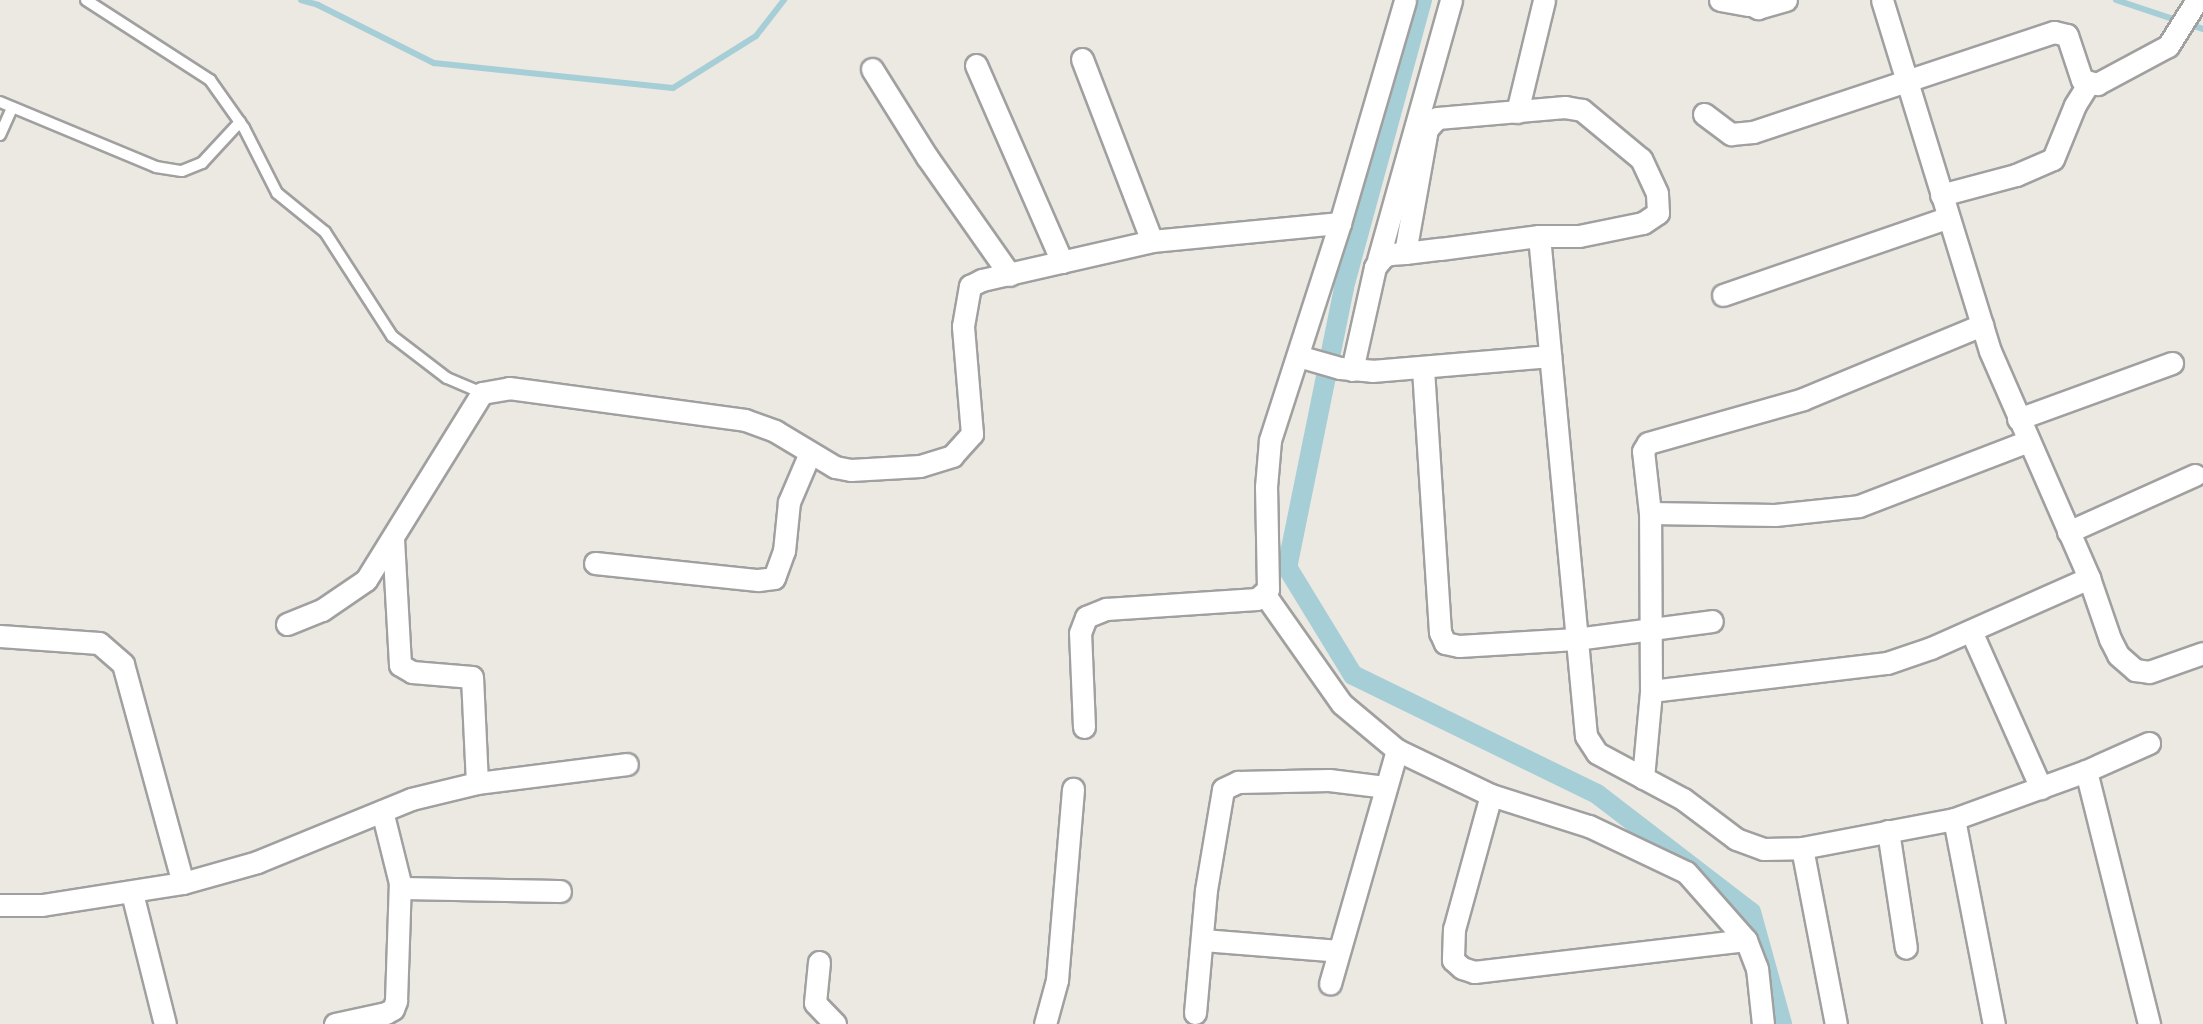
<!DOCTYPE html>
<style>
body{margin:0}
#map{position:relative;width:2203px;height:1024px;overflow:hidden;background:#ece8e2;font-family:Mulish,sans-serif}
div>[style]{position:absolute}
.stream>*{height:6px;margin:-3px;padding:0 3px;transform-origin:3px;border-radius:3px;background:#a6ced6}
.canal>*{height:20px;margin:-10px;padding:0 10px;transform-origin:10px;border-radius:10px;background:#a6ced6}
.roads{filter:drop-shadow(2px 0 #a0a0a0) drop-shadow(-2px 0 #a0a0a0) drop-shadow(0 2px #a0a0a0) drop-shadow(0 -2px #a0a0a0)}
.lane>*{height:10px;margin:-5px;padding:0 5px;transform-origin:5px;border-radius:5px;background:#fff}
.street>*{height:21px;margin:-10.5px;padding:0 10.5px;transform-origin:10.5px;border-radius:10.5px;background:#fff}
span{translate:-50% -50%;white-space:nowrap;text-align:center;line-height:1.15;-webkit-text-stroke:4.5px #fff;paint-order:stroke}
</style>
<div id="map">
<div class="stream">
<div style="left:301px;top:0;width:18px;rotate:16deg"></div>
<div style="left:318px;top:5px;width:130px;rotate:26.6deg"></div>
<div style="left:434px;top:63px;width:240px;rotate:6deg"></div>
<div style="left:673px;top:88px;width:98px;rotate:-32.1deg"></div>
<div style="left:756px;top:36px;width:46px;rotate:-52.1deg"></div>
<div style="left:2116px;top:0;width:92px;rotate:18.4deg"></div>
</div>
<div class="canal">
<div style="left:1422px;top:0;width:298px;rotate:105.2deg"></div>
<div style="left:1344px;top:288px;width:285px;rotate:101.5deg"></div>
<div style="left:1287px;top:567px;width:127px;rotate:58.6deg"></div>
<div style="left:1353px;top:675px;width:271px;rotate:26deg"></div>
<div style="left:1597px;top:794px;width:194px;rotate:37.5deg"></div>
<div style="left:1751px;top:912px;width:116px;rotate:74.5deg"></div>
</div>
<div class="roads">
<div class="lane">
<div style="left:86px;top:0;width:148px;rotate:32.8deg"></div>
<div style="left:210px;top:80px;width:59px;rotate:54.7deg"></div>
<div style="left:244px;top:128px;width:73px;rotate:63.1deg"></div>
<div style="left:277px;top:193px;width:62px;rotate:39.1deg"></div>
<div style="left:325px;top:232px;width:124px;rotate:57.2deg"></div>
<div style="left:392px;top:336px;width:69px;rotate:37.4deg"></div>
<div style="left:447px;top:378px;width:38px;rotate:23deg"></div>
<div style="left:0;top:102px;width:169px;rotate:22.6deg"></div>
<div style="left:156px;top:167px;width:26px;rotate:9deg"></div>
<div style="left:182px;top:171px;width:22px;rotate:-22deg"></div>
<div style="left:202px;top:163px;width:56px;rotate:-47.2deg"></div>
<div style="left:0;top:135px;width:30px;rotate:-66deg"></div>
</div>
<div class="street">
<div style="left:1720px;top:0;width:28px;rotate:10deg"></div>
<div style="left:1742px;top:0;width:18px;rotate:27deg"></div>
<div style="left:1758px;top:8px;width:29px;rotate:-16deg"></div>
<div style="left:1882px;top:0;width:367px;rotate:72.9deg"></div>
<div style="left:1990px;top:351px;width:248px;rotate:66.4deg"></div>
<div style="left:2089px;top:578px;width:65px;rotate:71deg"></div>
<div style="left:2110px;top:639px;width:18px;rotate:63deg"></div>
<div style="left:2118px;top:655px;width:23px;rotate:41deg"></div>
<div style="left:2135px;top:670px;width:14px;rotate:8deg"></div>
<div style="left:2149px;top:672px;width:57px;rotate:-19.4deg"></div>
<div style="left:1082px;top:59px;width:195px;rotate:69deg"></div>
<div style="left:976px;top:65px;width:215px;rotate:66.4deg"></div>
<div style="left:872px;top:69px;width:104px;rotate:58deg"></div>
<div style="left:927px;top:157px;width:144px;rotate:54.9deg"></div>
<div style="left:1517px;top:112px;width:115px;rotate:-76.4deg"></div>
<div style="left:1704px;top:114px;width:34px;rotate:37deg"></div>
<div style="left:1731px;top:134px;width:22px;rotate:-5deg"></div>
<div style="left:1753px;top:132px;width:317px;rotate:-18.4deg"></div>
<div style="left:2054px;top:32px;width:13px;rotate:13deg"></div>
<div style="left:2067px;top:35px;width:47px;rotate:71.6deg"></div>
<div style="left:2082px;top:80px;width:16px;rotate:15deg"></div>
<div style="left:2097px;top:84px;width:81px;rotate:-28.2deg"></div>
<div style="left:2168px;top:46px;width:54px;rotate:-57.8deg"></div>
<div style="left:1941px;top:195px;width:78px;rotate:-14.9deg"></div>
<div style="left:2016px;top:175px;width:40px;rotate:-23.4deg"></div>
<div style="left:2053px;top:159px;width:58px;rotate:-67.8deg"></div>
<div style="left:2075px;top:105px;width:26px;rotate:-58deg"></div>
<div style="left:1539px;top:236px;width:502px;rotate:84.63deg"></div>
<div style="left:1586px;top:736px;width:20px;rotate:57deg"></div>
<div style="left:1597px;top:753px;width:98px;rotate:28.1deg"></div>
<div style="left:1683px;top:799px;width:66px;rotate:37deg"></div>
<div style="left:1736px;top:839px;width:29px;rotate:20deg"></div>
<div style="left:1763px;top:849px;width:39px;rotate:-1deg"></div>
<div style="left:1802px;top:848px;width:155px;rotate:-10.8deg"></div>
<div style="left:1954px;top:819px;width:140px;rotate:-20deg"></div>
<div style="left:2086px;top:771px;width:69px;rotate:-24deg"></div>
<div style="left:1378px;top:260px;width:270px;rotate:-74.3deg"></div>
<div style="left:1723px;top:295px;width:237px;rotate:-19deg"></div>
<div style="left:1298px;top:356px;width:44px;rotate:15.9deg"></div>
<div style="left:1340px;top:368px;width:32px;rotate:5deg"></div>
<div style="left:1372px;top:371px;width:179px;rotate:-4.8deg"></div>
<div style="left:1423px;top:369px;width:264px;rotate:86.3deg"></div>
<div style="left:1440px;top:632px;width:12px;rotate:66deg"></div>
<div style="left:1445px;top:643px;width:14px;rotate:12deg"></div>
<div style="left:1459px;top:646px;width:117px;rotate:-3.4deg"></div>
<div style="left:1576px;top:639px;width:137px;rotate:-7.5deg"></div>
<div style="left:1352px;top:370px;width:106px;rotate:-77.4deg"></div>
<div style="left:1375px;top:267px;width:14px;rotate:-51deg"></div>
<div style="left:1384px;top:256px;width:6px;rotate:-18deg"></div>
<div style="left:1390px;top:254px;width:15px;rotate:-4deg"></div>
<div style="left:1405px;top:253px;width:35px;rotate:-7deg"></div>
<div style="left:1440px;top:249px;width:100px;rotate:-7.5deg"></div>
<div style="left:1539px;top:236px;width:40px"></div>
<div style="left:1579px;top:236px;width:65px;rotate:-11.5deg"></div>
<div style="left:1643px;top:223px;width:18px;rotate:-34deg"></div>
<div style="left:1658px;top:213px;width:20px;rotate:-93deg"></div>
<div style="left:1657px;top:193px;width:38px;rotate:-115deg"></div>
<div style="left:1641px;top:159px;width:77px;rotate:-140.3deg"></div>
<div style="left:1582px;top:110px;width:17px;rotate:-170deg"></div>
<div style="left:1565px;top:107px;width:128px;rotate:175.1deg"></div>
<div style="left:1437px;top:118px;width:15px;rotate:132deg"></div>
<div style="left:1427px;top:129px;width:126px;rotate:100.1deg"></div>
<div style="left:2018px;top:419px;width:164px;rotate:-20deg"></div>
<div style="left:1650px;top:513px;width:125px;rotate:0.9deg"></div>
<div style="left:1775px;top:515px;width:84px;rotate:-6.1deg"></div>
<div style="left:1859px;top:506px;width:181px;rotate:-21deg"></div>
<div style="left:2068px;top:532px;width:139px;rotate:-24.2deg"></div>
<div style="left:393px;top:539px;width:126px;rotate:86.8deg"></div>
<div style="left:400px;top:665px;width:14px;rotate:30deg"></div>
<div style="left:412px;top:672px;width:60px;rotate:4.8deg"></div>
<div style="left:472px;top:677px;width:106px;rotate:87.3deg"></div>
<div style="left:595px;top:563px;width:164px;rotate:6deg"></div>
<div style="left:758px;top:580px;width:16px;rotate:-7deg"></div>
<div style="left:774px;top:578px;width:29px;rotate:-70deg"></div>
<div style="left:784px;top:551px;width:49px;rotate:-84.2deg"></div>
<div style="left:789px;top:502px;width:51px;rotate:-66.9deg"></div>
<div style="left:1265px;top:595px;width:133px;rotate:54.8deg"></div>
<div style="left:1342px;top:704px;width:72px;rotate:39.9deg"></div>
<div style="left:1397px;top:750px;width:243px;rotate:106deg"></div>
<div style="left:287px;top:624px;width:38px;rotate:-22deg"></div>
<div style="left:322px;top:610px;width:53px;rotate:-34.3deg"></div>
<div style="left:366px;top:580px;width:220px;rotate:-58.2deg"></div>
<div style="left:482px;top:393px;width:27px;rotate:-10deg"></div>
<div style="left:509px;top:388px;width:238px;rotate:7.7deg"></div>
<div style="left:745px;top:420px;width:32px;rotate:20deg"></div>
<div style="left:775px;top:431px;width:70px;rotate:31deg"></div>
<div style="left:835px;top:467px;width:16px;rotate:11deg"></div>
<div style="left:851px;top:470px;width:69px;rotate:-3.3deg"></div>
<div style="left:920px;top:466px;width:34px;rotate:-17deg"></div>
<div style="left:952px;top:456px;width:30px;rotate:-48deg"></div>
<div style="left:972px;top:434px;width:108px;rotate:-94.8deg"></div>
<div style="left:963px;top:326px;width:41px;rotate:-80.1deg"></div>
<div style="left:970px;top:286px;width:13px;rotate:-27deg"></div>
<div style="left:982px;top:280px;width:174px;rotate:-12.9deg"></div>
<div style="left:1152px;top:241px;width:189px;rotate:-5.5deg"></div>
<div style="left:1971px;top:631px;width:172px;rotate:66deg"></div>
<div style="left:0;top:636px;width:99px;rotate:4deg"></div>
<div style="left:99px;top:643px;width:32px;rotate:41deg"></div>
<div style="left:123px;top:664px;width:227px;rotate:74.7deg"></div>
<div style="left:1651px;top:691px;width:238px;rotate:-6.8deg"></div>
<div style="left:1887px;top:663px;width:46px;rotate:-18.8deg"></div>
<div style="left:1931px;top:648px;width:173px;rotate:-23.9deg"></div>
<div style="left:1084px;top:727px;width:94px;rotate:-92.4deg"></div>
<div style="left:1080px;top:633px;width:17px;rotate:-69deg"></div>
<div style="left:1086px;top:617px;width:22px;rotate:-22deg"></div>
<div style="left:1106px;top:609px;width:151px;rotate:-3.8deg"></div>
<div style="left:1257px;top:599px;width:15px;rotate:-42deg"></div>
<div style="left:1268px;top:589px;width:102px;rotate:-91.1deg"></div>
<div style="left:1266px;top:487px;width:47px;rotate:-85.1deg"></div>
<div style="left:1270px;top:440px;width:228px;rotate:-72.1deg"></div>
<div style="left:1340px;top:223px;width:232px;rotate:-73.7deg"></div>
<div style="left:1397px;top:750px;width:104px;rotate:25.6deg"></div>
<div style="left:1491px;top:795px;width:103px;rotate:17.6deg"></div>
<div style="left:1589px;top:826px;width:107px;rotate:25.4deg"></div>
<div style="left:1686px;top:872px;width:91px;rotate:48.6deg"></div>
<div style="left:1746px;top:940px;width:30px;rotate:69deg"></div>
<div style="left:1757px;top:968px;width:56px;rotate:83.9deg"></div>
<div style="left:2086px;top:771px;width:261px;rotate:76deg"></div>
<div style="left:1643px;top:778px;width:87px;rotate:-84.7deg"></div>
<div style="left:1651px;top:691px;width:178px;rotate:-90.3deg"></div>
<div style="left:1650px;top:513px;width:62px;rotate:-96.4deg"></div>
<div style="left:1643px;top:451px;width:9px;rotate:-58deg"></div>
<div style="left:1648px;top:443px;width:161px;rotate:-15.8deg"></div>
<div style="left:1803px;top:399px;width:194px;rotate:-22.5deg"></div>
<div style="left:1491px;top:795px;width:139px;rotate:105.4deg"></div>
<div style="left:1454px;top:929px;width:31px;rotate:92deg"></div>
<div style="left:1453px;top:960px;width:12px;rotate:42deg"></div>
<div style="left:1462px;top:968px;width:13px;rotate:18deg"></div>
<div style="left:1474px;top:972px;width:274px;rotate:-6.7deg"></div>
<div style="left:1954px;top:819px;width:209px;rotate:79deg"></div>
<div style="left:1888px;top:831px;width:118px;rotate:81.3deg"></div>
<div style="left:1802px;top:848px;width:179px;rotate:79.1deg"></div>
<div style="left:400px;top:888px;width:160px;rotate:1.1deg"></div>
<div style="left:132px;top:893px;width:135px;rotate:75.9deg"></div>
<div style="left:0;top:905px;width:42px"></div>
<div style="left:42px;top:905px;width:143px;rotate:-8.9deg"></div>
<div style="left:183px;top:883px;width:77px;rotate:-15.8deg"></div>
<div style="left:257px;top:862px;width:166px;rotate:-22.2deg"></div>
<div style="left:411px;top:799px;width:68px;rotate:-13.6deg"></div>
<div style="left:477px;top:783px;width:151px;rotate:-7.2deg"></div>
<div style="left:1203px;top:940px;width:136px;rotate:4.6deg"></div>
<div style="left:819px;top:962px;width:41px;rotate:95.6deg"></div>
<div style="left:815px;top:1003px;width:29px;rotate:46deg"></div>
<div style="left:1195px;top:1013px;width:123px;rotate:-84.9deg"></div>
<div style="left:1206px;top:890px;width:102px;rotate:-80.4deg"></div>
<div style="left:1223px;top:789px;width:17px;rotate:-25deg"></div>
<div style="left:1238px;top:782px;width:91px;rotate:-1.3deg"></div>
<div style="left:1329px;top:780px;width:56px;rotate:7.1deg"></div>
<div style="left:335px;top:1024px;width:52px;rotate:-12.2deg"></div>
<div style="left:386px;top:1013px;width:8px;rotate:-30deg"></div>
<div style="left:393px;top:1009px;width:9px;rotate:-69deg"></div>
<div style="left:396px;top:1001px;width:118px;rotate:-88.1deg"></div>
<div style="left:400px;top:883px;width:74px;rotate:-104deg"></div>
<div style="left:1045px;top:1024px;width:46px;rotate:-74.7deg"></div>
<div style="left:1057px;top:980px;width:192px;rotate:-85.2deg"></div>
</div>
</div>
</div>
